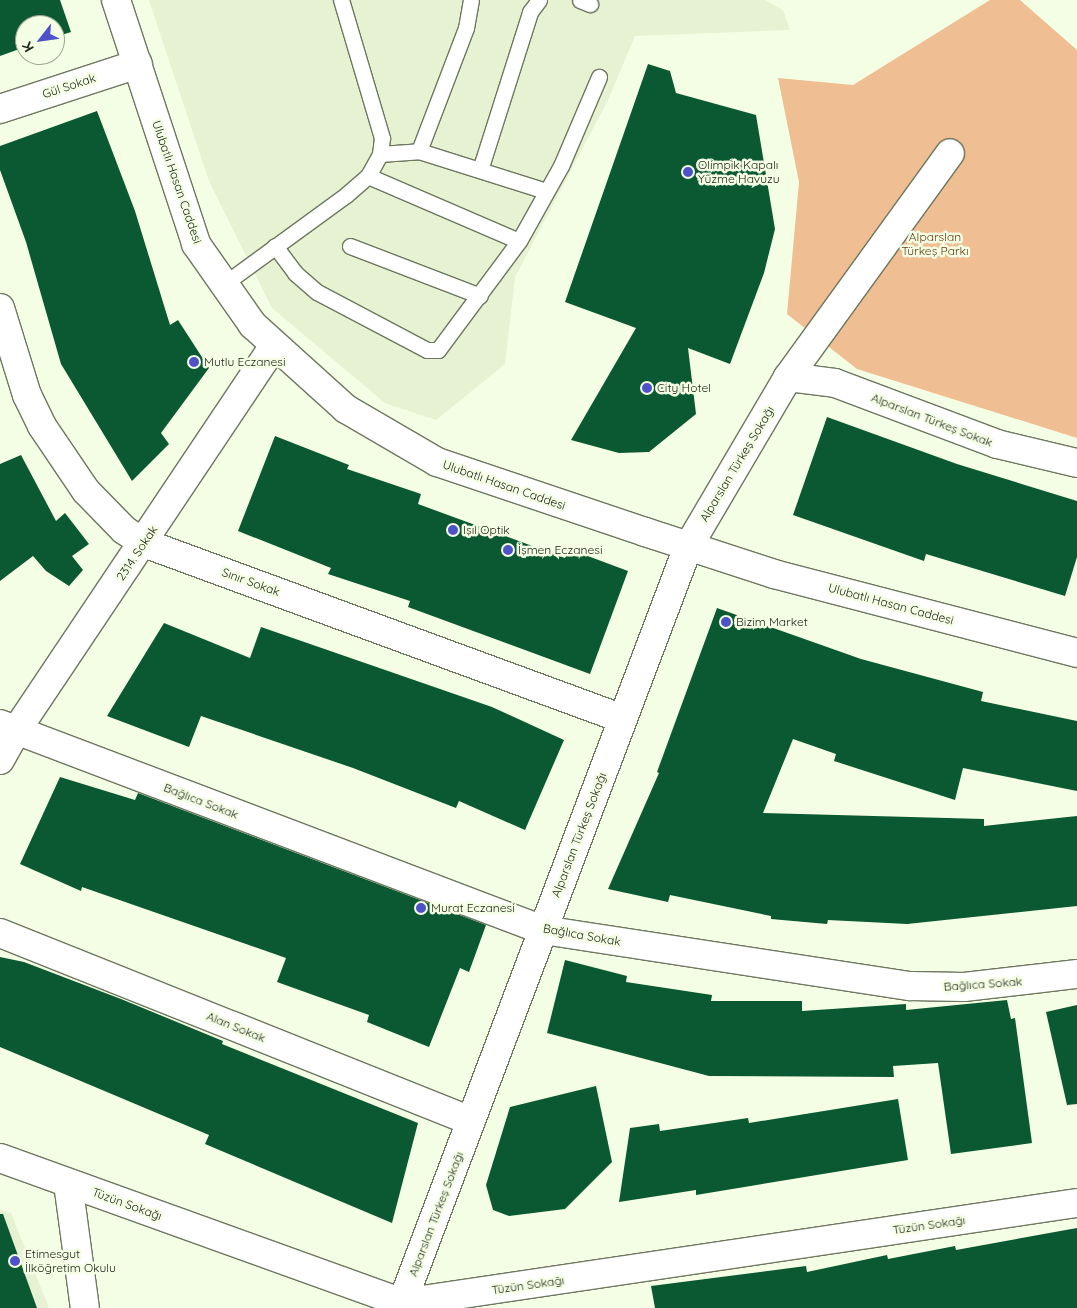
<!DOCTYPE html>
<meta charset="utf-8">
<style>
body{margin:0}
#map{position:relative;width:1077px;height:1308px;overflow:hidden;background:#f4fee4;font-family:Quicksand,sans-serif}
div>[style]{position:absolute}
.built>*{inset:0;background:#e6f2d1}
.green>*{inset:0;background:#efbe92}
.building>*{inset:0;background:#0b5932}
.roads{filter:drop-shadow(1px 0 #6e7760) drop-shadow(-1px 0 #6e7760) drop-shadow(0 1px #6e7760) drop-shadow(0 -1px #6e7760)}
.service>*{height:15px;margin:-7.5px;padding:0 7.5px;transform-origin:7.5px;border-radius:7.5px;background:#fff}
.minor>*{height:28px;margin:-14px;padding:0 14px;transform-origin:14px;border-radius:14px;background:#fff}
.tertiary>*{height:28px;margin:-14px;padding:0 14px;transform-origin:14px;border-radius:14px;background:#fff}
.dots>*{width:14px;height:14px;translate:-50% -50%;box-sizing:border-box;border:2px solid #f4fee4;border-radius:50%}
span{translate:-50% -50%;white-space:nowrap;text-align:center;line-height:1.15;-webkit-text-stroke:5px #f4fee4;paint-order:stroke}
.street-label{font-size:12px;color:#21241b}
.poi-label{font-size:12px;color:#21241b}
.left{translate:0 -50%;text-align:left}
.park-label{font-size:12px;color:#5f3910}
.north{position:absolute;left:15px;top:15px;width:50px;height:50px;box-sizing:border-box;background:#f4fee4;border:1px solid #a0a794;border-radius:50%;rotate:240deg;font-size:14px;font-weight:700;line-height:20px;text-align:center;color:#21241b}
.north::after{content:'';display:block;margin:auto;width:18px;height:22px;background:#4f51c8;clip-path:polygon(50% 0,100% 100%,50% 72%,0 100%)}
</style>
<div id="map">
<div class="built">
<div style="clip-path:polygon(149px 0,765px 0,783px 10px,790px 30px,635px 36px,608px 100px,515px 277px,505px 364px,436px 420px,385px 403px,272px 308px,209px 181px)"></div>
<div style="clip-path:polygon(0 1210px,11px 1213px,49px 1308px,0 1308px)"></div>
</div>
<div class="green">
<div style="clip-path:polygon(990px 0,1020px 0,1077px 50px,1077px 438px,857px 369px,787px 314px,799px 182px,778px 78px,853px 85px)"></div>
</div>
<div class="building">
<div style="clip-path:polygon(0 0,60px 0,71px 32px,55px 37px,55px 25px,25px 25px,25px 47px,0 56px)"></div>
<div style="clip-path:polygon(648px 64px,670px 71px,676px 93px,756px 115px,775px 229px,764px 273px,730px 364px,688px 348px,696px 414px,649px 452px,619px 453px,571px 440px,636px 328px,565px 302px)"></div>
<div style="clip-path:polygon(97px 111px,135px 211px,170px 325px,178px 320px,209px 368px,161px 433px,169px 444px,132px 481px,61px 364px,26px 242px,0 170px,0 146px)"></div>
<div style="clip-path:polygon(827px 417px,957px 464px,1077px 501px,1077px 557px,1065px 596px,926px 554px,924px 561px,793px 515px)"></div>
<div style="clip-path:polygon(275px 436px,349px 465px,347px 469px,421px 494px,418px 504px,565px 558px,569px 549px,628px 571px,590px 674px,408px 607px,410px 601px,328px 574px,331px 568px,238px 531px)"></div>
<div style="clip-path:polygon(21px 455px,56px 521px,65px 513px,89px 544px,72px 556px,83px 570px,69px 586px,46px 571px,33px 556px,0 581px,0 464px)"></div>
<div style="clip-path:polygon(717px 608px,861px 659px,983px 692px,981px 701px,1077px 721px,1077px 791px,963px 768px,955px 800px,834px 761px,836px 754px,793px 739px,763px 813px,984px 819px,984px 826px,1077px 816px,1077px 906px,907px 924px,828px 920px,827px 924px,771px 919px,771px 916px,670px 895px,668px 902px,608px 889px,659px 773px,657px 772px)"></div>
<div style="clip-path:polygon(164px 623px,250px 658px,261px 627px,492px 707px,564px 740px,525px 830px,459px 801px,456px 808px,353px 768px,201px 716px,189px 747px,107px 716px)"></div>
<div style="clip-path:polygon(60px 777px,135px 800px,138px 793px,486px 925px,469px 972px,460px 968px,429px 1047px,367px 1022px,369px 1015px,277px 982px,286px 958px,82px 887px,81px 891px,20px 864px)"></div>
<div style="clip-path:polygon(0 957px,24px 962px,121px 999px,223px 1041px,222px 1044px,418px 1123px,392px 1223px,205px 1144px,209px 1135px,0 1047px)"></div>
<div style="clip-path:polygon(565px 960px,627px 976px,626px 982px,712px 995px,711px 1001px,802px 1001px,802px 1011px,906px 1004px,906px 1010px,1007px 1000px,1011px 1019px,1015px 1018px,1032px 1143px,951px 1154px,938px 1063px,893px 1066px,894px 1077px,709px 1076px,547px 1033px)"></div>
<div style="clip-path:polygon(1077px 1005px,1077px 1104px,1067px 1105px,1046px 1012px)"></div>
<div style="clip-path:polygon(596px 1086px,612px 1162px,565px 1209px,509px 1216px,493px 1210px,486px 1185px,510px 1107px)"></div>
<div style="clip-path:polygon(898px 1099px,908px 1160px,696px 1195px,696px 1190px,619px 1202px,630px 1128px,659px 1124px,660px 1131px,748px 1118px,749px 1123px)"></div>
<div style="clip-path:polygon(0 1214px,3px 1214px,37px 1308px,0 1308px)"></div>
<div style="clip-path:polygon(1077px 1228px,1077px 1308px,655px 1308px,651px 1286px,806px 1266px,807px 1272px,887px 1255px,888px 1259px,955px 1246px,956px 1250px)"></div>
</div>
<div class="roads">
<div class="service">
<div style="left:580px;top:0;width:11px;rotate:22deg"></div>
<div style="left:419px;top:151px;width:132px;rotate:-69.1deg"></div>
<div style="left:466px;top:28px;width:28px;rotate:-80deg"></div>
<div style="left:380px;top:154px;width:39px;rotate:-4deg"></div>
<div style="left:419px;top:151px;width:133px;rotate:17.5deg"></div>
<div style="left:480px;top:170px;width:166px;rotate:-72.4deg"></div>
<div style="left:530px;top:12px;width:15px;rotate:-53deg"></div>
<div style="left:368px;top:176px;width:164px;rotate:23.3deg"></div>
<div style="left:275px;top:246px;width:34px;rotate:53deg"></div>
<div style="left:295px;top:273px;width:29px;rotate:41deg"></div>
<div style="left:317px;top:292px;width:124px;rotate:27.8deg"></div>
<div style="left:427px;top:350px;width:11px"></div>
<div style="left:438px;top:350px;width:136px;rotate:-53.4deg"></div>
<div style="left:519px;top:241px;width:86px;rotate:-60.8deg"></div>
<div style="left:561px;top:166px;width:97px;rotate:-66.9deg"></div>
<div style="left:350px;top:246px;width:139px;rotate:21deg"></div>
<div style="left:224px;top:284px;width:151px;rotate:-36.1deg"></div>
<div style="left:346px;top:195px;width:29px;rotate:-41deg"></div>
<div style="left:368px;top:176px;width:25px;rotate:-61deg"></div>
<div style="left:380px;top:154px;width:16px;rotate:-83deg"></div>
<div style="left:382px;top:138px;width:144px;rotate:-106.5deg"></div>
</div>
<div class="minor">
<div style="left:0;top:109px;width:145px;rotate:-18.1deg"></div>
<div style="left:0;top:308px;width:91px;rotate:72.8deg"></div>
<div style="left:27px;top:395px;width:34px;rotate:64deg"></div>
<div style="left:42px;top:426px;width:78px;rotate:55.9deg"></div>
<div style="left:86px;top:491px;width:54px;rotate:45.7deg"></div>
<div style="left:124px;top:530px;width:24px;rotate:33deg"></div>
<div style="left:144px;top:543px;width:510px;rotate:20.17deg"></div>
<div style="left:788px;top:377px;width:47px;rotate:7.3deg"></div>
<div style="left:835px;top:383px;width:173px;rotate:20.6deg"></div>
<div style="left:997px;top:444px;width:82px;rotate:13.4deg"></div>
<div style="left:0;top:724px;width:581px;rotate:20.78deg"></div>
<div style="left:543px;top:930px;width:371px;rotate:8.7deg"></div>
<div style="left:910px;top:986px;width:54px;rotate:1.1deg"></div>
<div style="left:964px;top:987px;width:114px;rotate:-6.6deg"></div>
<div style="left:0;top:760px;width:33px;rotate:-61deg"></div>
<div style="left:16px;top:731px;width:464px;rotate:-56.2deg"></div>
<div style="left:0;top:933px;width:507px;rotate:21.76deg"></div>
<div style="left:0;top:1158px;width:427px;rotate:19.8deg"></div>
<div style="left:402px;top:1303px;width:682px;rotate:-8.43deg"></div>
<div style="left:68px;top:1183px;width:126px;rotate:82.3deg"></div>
<div style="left:405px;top:1308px;width:6px;rotate:-121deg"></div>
<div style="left:402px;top:1303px;width:808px;rotate:-69.28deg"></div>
<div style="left:688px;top:547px;width:197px;rotate:-59.5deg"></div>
<div style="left:788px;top:377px;width:276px;rotate:-54.1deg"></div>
</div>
<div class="tertiary">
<div style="left:116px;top:0;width:257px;rotate:71.8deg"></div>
<div style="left:196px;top:244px;width:99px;rotate:54.9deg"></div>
<div style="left:253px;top:325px;width:125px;rotate:42.1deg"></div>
<div style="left:346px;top:409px;width:105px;rotate:30.2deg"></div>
<div style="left:437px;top:462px;width:219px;rotate:18.6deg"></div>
<div style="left:645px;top:532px;width:136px;rotate:18deg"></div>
<div style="left:774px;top:574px;width:313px;rotate:14.6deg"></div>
</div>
</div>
<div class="dots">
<div style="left:688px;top:172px;background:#4f51c8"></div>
<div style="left:194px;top:362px;background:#4f51c8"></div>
<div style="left:647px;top:388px;background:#4f51c8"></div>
<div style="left:453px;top:530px;background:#4f51c8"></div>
<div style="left:508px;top:550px;background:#4f51c8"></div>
<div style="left:726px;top:622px;background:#4f51c8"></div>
<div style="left:421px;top:908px;background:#4f51c8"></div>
<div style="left:15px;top:1261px;background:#4f51c8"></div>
</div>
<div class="street-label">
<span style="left:69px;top:86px;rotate:-18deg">Gül Sokak</span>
<span style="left:177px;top:182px;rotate:71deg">Ulubatlı Hasan Caddesi</span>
<span style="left:932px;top:420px;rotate:21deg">Alparslan Türkeş Sokak</span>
<span style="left:737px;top:464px;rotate:-59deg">Alparslan Türkeş Sokağı</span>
<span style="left:504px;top:485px;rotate:19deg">Ulubatlı Hasan Caddesi</span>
<span style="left:137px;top:553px;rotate:-56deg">2314. Sokak</span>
<span style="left:251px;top:582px;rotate:20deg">Sınır Sokak</span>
<span style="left:891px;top:604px;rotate:15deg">Ulubatlı Hasan Caddesi</span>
<span style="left:201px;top:801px;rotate:21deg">Bağlıca Sokak</span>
<span style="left:579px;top:835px;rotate:-69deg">Alparslan Türkeş Sokağı</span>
<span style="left:582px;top:935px;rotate:10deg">Bağlıca Sokak</span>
<span style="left:983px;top:984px;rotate:-4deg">Bağlıca Sokak</span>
<span style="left:236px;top:1027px;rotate:22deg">Alan Sokak</span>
<span style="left:127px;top:1204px;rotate:20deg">Tüzün Sokağı</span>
<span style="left:436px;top:1214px;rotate:-69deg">Alparslan Türkeş Sokağı</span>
<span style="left:929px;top:1225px;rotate:-8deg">Tüzün Sokağı</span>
<span style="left:528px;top:1285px;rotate:-8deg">Tüzün Sokağı</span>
</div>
<div class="poi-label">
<span class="left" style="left:698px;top:172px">Olimpik Kapalı<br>Yüzme Havuzu</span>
<span class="left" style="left:204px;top:362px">Mutlu Eczanesi</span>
<span class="left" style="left:657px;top:388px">City Hotel</span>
<span class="left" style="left:463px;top:530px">Işıl Optik</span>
<span class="left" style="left:518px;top:550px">İşmen Eczanesi</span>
<span class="left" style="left:736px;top:622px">Bizim Market</span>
<span class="left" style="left:431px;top:908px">Murat Eczanesi</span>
<span class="left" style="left:25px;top:1261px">Etimesgut<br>İlköğretim Okulu</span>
</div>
<div class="park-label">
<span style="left:935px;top:244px">Alparslan<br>Türkeş Parkı</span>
</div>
<div class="north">K</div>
</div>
